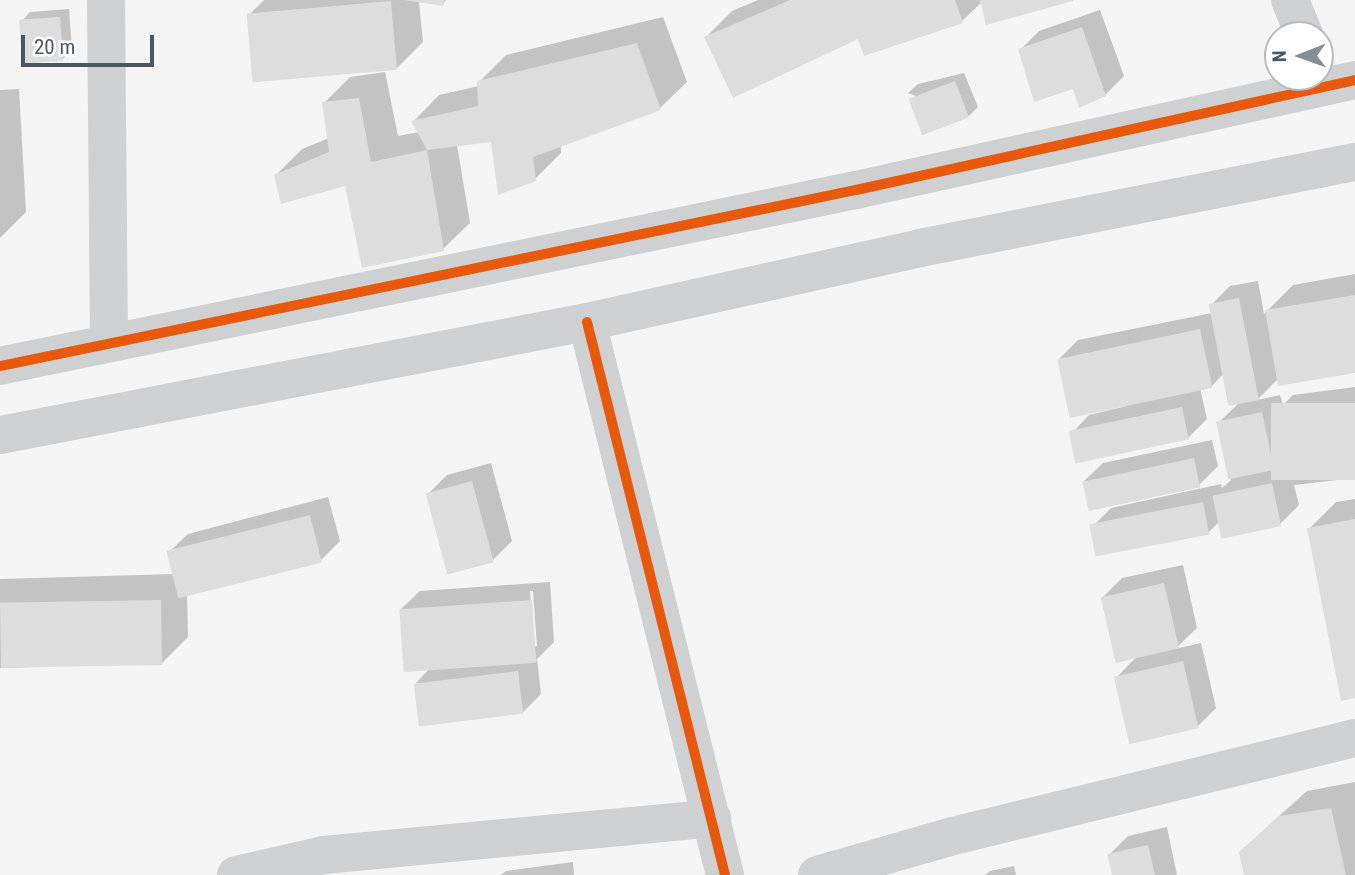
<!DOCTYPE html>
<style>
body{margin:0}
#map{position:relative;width:1355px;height:875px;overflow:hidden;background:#f4f4f4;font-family:"Roboto Condensed",sans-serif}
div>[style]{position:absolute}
.shadow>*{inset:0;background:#0003}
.building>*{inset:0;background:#ddddde;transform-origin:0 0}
.minor>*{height:38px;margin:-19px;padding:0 19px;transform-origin:19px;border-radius:19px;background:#ced0d2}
.cycleway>*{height:10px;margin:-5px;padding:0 5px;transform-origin:5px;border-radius:5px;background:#e8590c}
span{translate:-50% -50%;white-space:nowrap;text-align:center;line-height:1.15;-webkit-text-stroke:5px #fff;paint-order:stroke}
.north{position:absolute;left:1264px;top:21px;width:70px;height:70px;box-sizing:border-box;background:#fff;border:2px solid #b7bbc0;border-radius:50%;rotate:269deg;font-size:19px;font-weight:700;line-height:28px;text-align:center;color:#4a5661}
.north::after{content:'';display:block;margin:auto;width:24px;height:32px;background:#868d94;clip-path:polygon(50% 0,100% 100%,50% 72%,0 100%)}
.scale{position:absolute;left:21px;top:35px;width:133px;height:32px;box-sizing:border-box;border:4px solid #4a5661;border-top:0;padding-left:9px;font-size:21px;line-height:24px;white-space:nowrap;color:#4a5661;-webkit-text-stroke:5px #fff;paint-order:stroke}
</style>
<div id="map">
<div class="shadow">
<div style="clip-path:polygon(264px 0,446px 0,443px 4px,419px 2px,423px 42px,396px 69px,249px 15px)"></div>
<div style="clip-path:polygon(758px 0,1070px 0,982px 2px,962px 21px,859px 36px,706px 37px,732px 11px)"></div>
<div style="clip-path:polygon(69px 9px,72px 49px,63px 59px,21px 22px,30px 12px)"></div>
<div style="clip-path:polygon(1100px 10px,1124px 76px,1105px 95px,1074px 86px,1020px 50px,1039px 31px)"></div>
<div style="clip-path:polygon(663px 17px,687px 82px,660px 108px,561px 145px,561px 153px,535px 179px,492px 140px,457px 145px,470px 223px,443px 249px,346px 184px,275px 176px,302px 149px,329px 138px,324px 103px,350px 77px,385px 72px,398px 136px,419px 132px,413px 122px,439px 95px,479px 86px,479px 82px,506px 55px)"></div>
<div style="clip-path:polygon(964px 73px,978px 107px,969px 116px,908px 93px,918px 84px)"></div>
<div style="clip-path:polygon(19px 89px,26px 212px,0 238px,0 90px)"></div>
<div style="clip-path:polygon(1355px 274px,1355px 371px,1278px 379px,1257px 400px,1280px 395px,1283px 405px,1293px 395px,1355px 387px,1355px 478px,1294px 485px,1299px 505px,1280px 524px,1219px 522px,1208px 533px,1092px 527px,1111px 508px,1221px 484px,1222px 488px,1231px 480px,1218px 423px,1239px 403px,1224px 373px,1212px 386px,1200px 388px,1207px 419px,1188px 438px,1071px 434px,1089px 415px,1127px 406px,1059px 359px,1078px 340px,1212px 313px,1211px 305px,1230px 286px,1258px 281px,1264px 314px,1293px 285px)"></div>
<div style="clip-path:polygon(1212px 440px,1218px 466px,1199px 485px,1084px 481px,1103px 463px)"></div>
<div style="clip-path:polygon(491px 463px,512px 541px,493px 560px,428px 494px,447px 475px)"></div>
<div style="clip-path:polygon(328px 497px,340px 541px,321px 560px,187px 595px,188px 637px,162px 663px,0 668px,0 579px,175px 574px,169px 552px,188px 534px)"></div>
<div style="clip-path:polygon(1355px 499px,1355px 696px,1309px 529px,1336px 502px)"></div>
<div style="clip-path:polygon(1183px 565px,1197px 628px,1175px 649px,1201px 643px,1216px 708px,1197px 727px,1116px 678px,1138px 655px,1103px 597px,1122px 578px)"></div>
<div style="clip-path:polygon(evenodd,550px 582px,554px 642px,537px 659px,541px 694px,522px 713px,416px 683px,430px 668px,401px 609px,420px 591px,550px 582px,530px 591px,533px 591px,537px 646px,533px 646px,530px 591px)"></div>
<div style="clip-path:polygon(1355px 782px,1355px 875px,1246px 875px,1268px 826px,1307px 791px)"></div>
<div style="clip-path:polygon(1167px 827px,1177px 875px,1113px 875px,1109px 855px,1128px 836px)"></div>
<div style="clip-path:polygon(573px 862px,574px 875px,501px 875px,506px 871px)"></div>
<div style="clip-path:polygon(1014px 866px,1016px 875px,985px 875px,990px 871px)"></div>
</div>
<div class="building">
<div style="clip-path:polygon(404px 0,444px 0,443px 6px)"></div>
<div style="clip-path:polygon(790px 0,955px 0,963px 23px,864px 56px,858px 39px,733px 98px,704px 37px)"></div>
<div style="clip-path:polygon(980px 0,1073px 0,1073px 1px,986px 25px)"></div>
<div style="left:391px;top:1px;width:69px;height:145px;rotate:85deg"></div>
<div style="left:60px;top:17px;width:44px;height:41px;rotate:86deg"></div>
<div style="clip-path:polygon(1082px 27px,1106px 96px,1079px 108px,1073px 89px,1034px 102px,1018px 49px)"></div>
<div style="clip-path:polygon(637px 43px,661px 110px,533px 157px,536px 181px,498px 195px,491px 142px,427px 150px,411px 121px,478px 106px,477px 81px)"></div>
<div style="left:955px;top:81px;width:39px;height:50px;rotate:69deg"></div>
<div style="clip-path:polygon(359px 98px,371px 162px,427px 150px,444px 251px,362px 268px,345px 186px,281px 204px,274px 175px,329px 152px,322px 102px)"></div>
<div style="clip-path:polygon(1355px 295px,1355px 373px,1278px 386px,1265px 310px)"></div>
<div style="left:1239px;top:298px;width:104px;height:31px;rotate:79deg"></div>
<div style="left:1200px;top:329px;width:60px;height:146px;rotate:78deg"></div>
<div style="left:1355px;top:403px;width:77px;height:84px;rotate:90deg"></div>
<div style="left:1182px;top:407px;width:33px;height:116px;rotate:78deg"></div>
<div style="left:1262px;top:412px;width:59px;height:47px;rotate:78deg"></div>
<div style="left:1194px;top:458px;width:30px;height:114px;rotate:78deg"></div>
<div style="left:472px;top:481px;width:84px;height:48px;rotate:75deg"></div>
<div style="left:1272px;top:483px;width:44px;height:61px;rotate:78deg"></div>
<div style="left:1203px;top:502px;width:33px;height:116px;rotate:79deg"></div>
<div style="left:310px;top:515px;width:49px;height:148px;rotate:76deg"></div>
<div style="clip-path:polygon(1355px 519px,1355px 698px,1341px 701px,1307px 528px)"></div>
<div style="left:1164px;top:583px;width:67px;height:65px;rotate:77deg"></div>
<div style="left:161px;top:600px;width:65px;height:161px;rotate:89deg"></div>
<div style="left:532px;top:600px;width:63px;height:133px;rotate:86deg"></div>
<div style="left:1183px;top:661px;width:69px;height:71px;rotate:77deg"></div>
<div style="left:518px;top:671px;width:43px;height:105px;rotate:83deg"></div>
<div style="clip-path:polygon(1331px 808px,1346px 875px,1244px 875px,1239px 852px,1279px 816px)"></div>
<div style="clip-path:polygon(1148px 845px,1155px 875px,1112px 875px,1107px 854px)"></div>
</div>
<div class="minor">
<div style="left:106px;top:0;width:343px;rotate:89.5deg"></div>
<div style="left:1290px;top:0;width:38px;rotate:68deg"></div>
<div style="left:587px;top:322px;width:570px;rotate:75.99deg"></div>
<div style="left:0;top:366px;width:874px;rotate:-11.62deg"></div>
<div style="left:856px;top:190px;width:511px;rotate:-12.43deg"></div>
<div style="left:0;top:435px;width:598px;rotate:-10.9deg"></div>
<div style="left:587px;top:322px;width:341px;rotate:-12.5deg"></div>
<div style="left:920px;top:248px;width:443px;rotate:-11.2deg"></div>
<div style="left:236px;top:875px;width:90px;rotate:-12.8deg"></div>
<div style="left:324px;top:855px;width:390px;rotate:-5.4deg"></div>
<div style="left:817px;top:875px;width:141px;rotate:-16deg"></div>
<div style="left:953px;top:836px;width:414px;rotate:-13.7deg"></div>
</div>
<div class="cycleway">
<div style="left:587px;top:322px;width:570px;rotate:75.99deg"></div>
<div style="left:0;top:366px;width:874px;rotate:-11.62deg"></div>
<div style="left:856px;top:190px;width:511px;rotate:-12.43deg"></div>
</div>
<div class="north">N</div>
<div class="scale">20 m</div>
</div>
